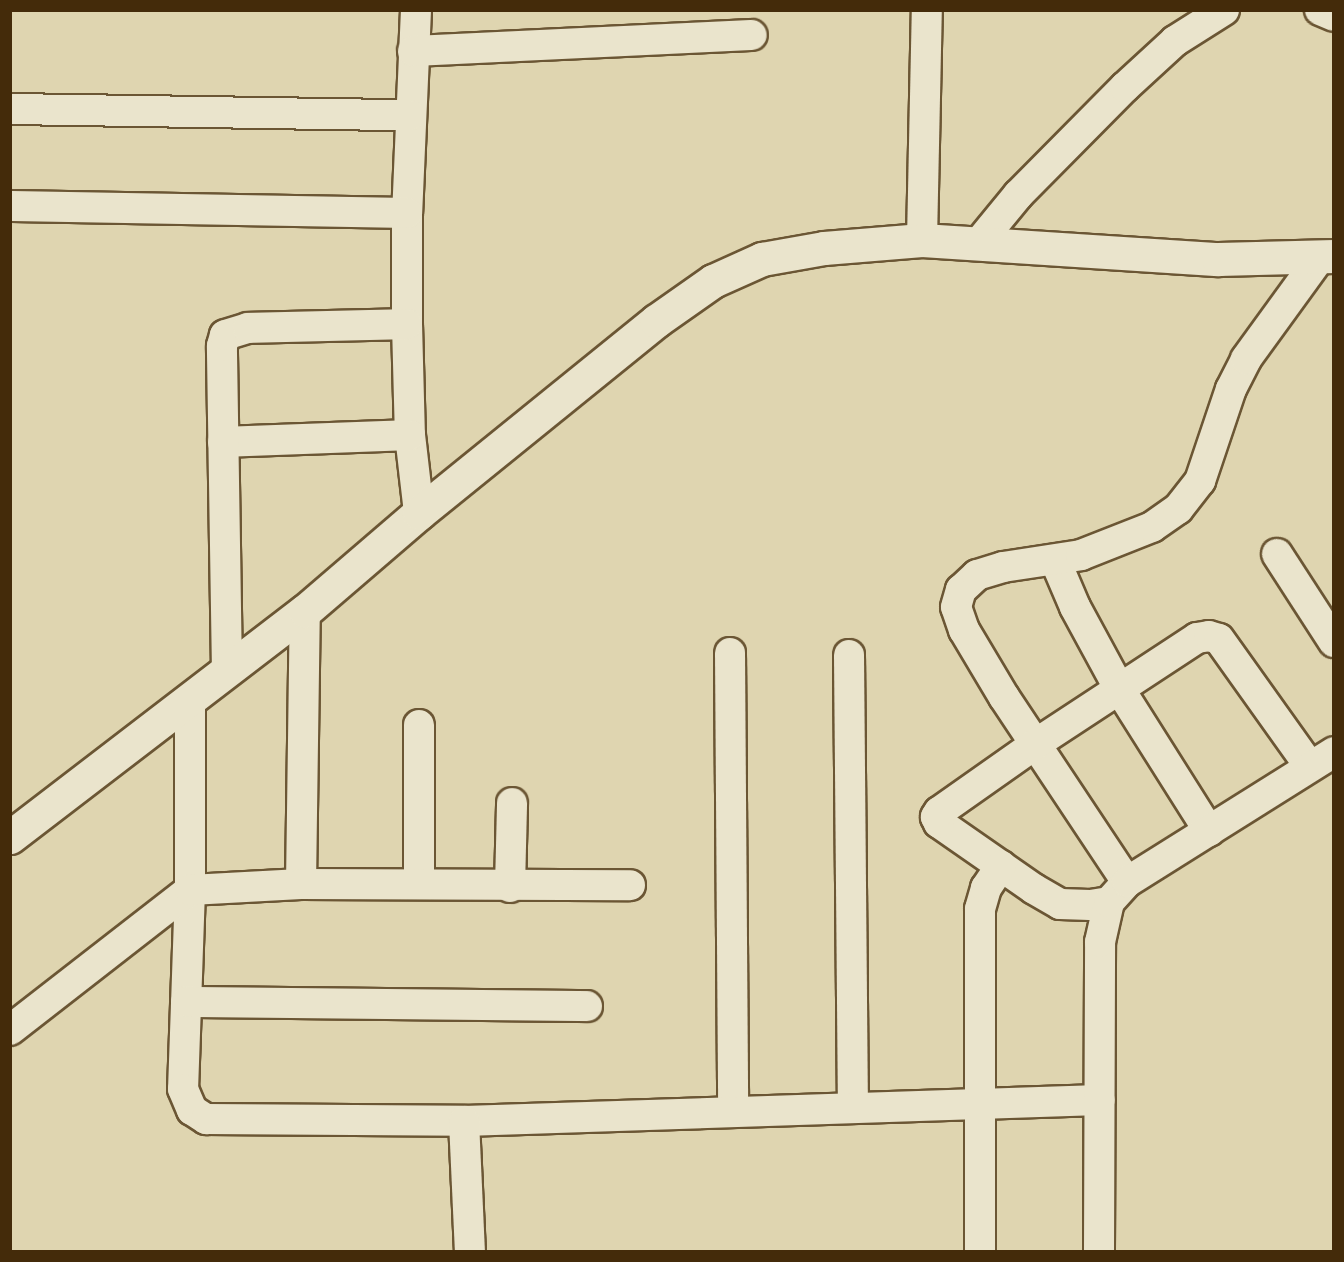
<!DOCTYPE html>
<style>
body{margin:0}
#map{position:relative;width:1344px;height:1262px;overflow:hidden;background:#dfd5b0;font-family:"Old Standard TT",serif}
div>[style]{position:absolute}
.roads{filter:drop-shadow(2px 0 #6b5634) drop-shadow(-2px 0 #6b5634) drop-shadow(0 2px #6b5634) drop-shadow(0 -2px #6b5634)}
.minor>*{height:30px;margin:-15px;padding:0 15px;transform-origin:15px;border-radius:15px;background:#eae4cc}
.tertiary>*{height:33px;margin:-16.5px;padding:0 16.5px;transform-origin:16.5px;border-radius:16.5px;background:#eae4cc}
span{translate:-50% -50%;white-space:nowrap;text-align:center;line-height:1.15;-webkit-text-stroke:6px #eae4cc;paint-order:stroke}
.frame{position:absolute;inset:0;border:12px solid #442b0a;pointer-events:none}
</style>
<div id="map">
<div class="roads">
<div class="minor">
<div style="left:416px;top:10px;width:203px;rotate:92.5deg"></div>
<div style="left:407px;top:213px;width:111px;rotate:90deg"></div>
<div style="left:407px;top:324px;width:111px;rotate:88.5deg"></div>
<div style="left:410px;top:435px;width:79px;rotate:83.4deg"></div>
<div style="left:1320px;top:10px;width:15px;rotate:23deg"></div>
<div style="left:413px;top:51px;width:339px;rotate:-2.7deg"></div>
<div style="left:10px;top:109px;width:400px;rotate:0.9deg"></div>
<div style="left:10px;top:206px;width:397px;rotate:1deg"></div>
<div style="left:922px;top:240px;width:230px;rotate:-88.8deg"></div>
<div style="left:977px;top:245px;width:65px;rotate:-50.6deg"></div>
<div style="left:1018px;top:195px;width:152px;rotate:-45.3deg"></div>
<div style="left:1125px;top:87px;width:68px;rotate:-42.6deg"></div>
<div style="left:1175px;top:41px;width:58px;rotate:-32.3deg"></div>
<div style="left:223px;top:442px;width:187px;rotate:-2.1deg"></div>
<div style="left:1277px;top:554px;width:105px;rotate:57.1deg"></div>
<div style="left:1055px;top:560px;width:51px;rotate:66.9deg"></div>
<div style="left:1075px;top:607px;width:94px;rotate:61.5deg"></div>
<div style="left:1120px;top:690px;width:167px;rotate:57.7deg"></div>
<div style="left:730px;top:653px;width:459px;rotate:89.6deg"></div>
<div style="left:849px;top:655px;width:453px;rotate:89.5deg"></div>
<div style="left:227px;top:672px;width:326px;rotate:-90.9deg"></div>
<div style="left:222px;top:346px;width:11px;rotate:-75deg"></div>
<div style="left:225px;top:335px;width:24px;rotate:-17deg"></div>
<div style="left:248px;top:328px;width:159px;rotate:-1.4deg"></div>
<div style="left:190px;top:702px;width:188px;rotate:90deg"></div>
<div style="left:190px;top:890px;width:199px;rotate:92deg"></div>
<div style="left:183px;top:1089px;width:23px;rotate:67deg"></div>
<div style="left:192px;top:1110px;width:17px;rotate:33deg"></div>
<div style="left:206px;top:1119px;width:258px;rotate:0.4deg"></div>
<div style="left:464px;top:1121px;width:636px;rotate:-1.89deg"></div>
<div style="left:1127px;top:882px;width:222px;rotate:-123.6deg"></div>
<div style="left:1004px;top:697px;width:78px;rotate:-120.8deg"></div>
<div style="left:964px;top:630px;width:24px;rotate:-109deg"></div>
<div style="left:956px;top:607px;width:18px;rotate:-74deg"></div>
<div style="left:961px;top:590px;width:22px;rotate:-43deg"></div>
<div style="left:977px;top:575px;width:27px;rotate:-17deg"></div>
<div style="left:1003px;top:567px;width:79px;rotate:-8.7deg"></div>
<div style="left:1081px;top:555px;width:76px;rotate:-21.5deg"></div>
<div style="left:1152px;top:527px;width:32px;rotate:-35deg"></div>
<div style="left:1178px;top:509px;width:36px;rotate:-52deg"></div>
<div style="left:1200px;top:481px;width:97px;rotate:-71.4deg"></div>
<div style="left:1231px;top:389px;width:34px;rotate:-63deg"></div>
<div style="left:1246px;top:359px;width:126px;rotate:-54deg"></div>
<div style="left:301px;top:884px;width:273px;rotate:-89.2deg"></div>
<div style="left:419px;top:884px;width:159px;rotate:-90deg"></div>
<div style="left:510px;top:887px;width:84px;rotate:-88.6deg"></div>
<div style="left:1109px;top:902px;width:19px;rotate:171deg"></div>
<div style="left:1090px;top:905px;width:30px;rotate:-178deg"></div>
<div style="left:1060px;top:904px;width:30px;rotate:-150deg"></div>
<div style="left:1034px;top:889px;width:116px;rotate:-145.2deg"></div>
<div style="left:939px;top:823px;width:7px;rotate:-117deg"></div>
<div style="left:936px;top:817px;width:6px;rotate:-59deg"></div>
<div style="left:939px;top:812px;width:116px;rotate:-35.2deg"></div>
<div style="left:1034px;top:745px;width:195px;rotate:-33.3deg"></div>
<div style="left:1197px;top:638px;width:12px;rotate:-9deg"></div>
<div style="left:1209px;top:636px;width:10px;rotate:17deg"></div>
<div style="left:1219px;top:639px;width:155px;rotate:54.5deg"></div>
<div style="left:186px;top:1002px;width:401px;rotate:0.6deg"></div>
<div style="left:10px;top:1030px;width:228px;rotate:-37.9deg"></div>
<div style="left:190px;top:890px;width:111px;rotate:-3.1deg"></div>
<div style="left:301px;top:884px;width:329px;rotate:0.2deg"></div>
<div style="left:464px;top:1121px;width:131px;rotate:87.4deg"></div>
<div style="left:980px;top:1252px;width:343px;rotate:-90deg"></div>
<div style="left:980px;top:909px;width:22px;rotate:-74deg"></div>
<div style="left:986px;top:888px;width:27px;rotate:-56deg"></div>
<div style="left:1099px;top:1252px;width:310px;rotate:-89.8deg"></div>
<div style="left:1100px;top:942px;width:41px;rotate:-77.3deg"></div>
<div style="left:1109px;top:902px;width:27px;rotate:-48deg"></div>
<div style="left:1127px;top:882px;width:244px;rotate:-32.1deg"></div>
</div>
<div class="tertiary">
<div style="left:10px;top:837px;width:372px;rotate:-37.5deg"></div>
<div style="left:305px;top:611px;width:150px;rotate:-40.7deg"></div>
<div style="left:419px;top:513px;width:305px;rotate:-39deg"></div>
<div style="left:656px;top:321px;width:70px;rotate:-35.1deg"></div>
<div style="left:713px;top:281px;width:54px;rotate:-24.2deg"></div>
<div style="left:762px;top:259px;width:63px;rotate:-10.1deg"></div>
<div style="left:824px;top:248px;width:98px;rotate:-4.7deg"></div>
<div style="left:922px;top:240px;width:297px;rotate:3.7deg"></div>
<div style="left:1218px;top:259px;width:116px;rotate:-1.5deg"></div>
</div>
</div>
<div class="frame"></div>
</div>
